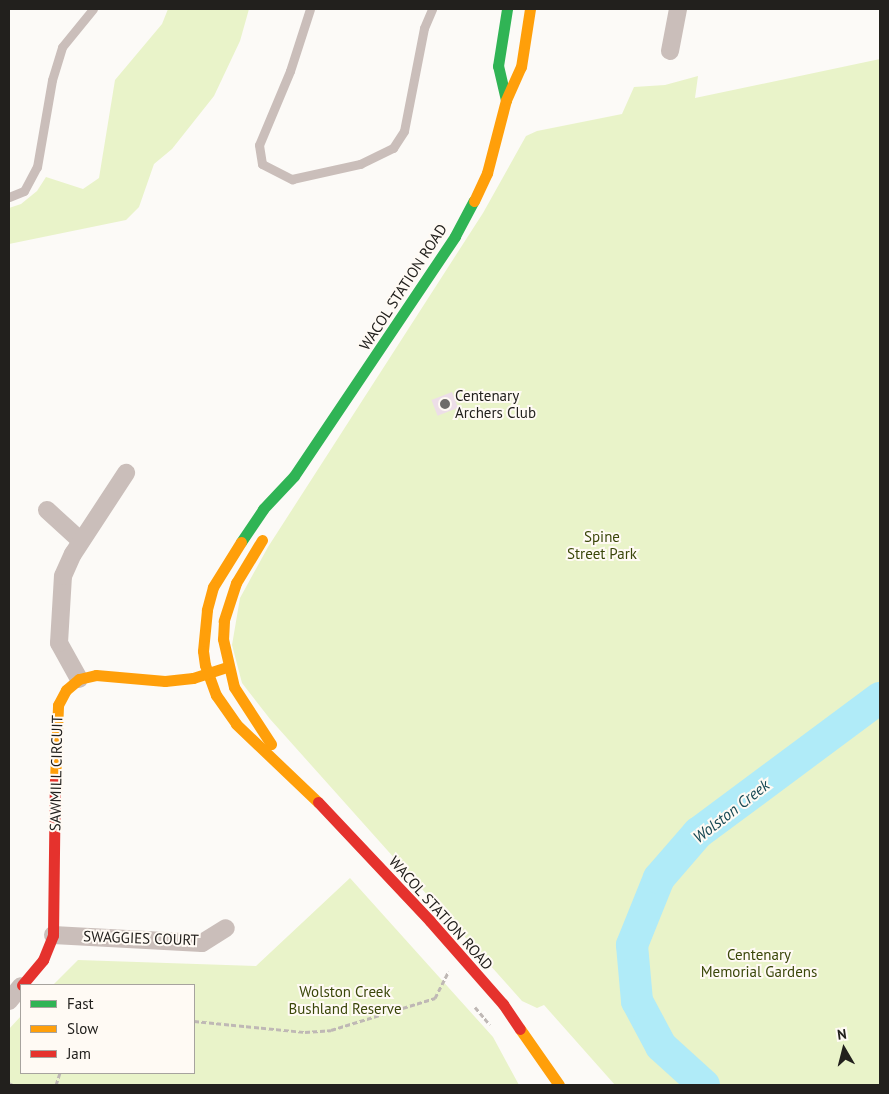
<!DOCTYPE html>
<style>
body{margin:0}
#map{position:relative;width:889px;height:1094px;overflow:hidden;background:#fcfaf7;font-family:"PT Sans",sans-serif}
div>[style]{position:absolute}
.green>*{inset:0;background:#e9f3c9}
.river>*{height:32px;margin:-16px;padding:0 16px;transform-origin:16px;border-radius:16px;background:#b0ebf8}
.building>*{inset:0;background:#eddee8;transform-origin:0 0}
.path>*{height:3px;margin-top:-1.5px;transform-origin:0;background:repeating-linear-gradient(90deg,#bfb8b5 0 5px,transparent 0 7.5px)}
.lane>*{height:9px;margin:-4.5px;padding:0 4.5px;transform-origin:4.5px;border-radius:4.5px;background:#cabeba}
.street>*{height:18px;margin:-9px;padding:0 9px;transform-origin:9px;border-radius:9px;background:#cabeba}
.fast>*{height:11px;margin:-5.5px;padding:0 5.5px;transform-origin:5.5px;border-radius:5.5px;background:#30b455}
.slow>*{height:11px;margin:-5.5px;padding:0 5.5px;transform-origin:5.5px;border-radius:5.5px;background:#ff9f0a}
.jam>*{height:11px;margin:-5.5px;padding:0 5.5px;transform-origin:5.5px;border-radius:5.5px;background:#e5322d}
.dots>*{width:14px;height:14px;translate:-50% -50%;box-sizing:border-box;border:2px solid #fffaf4;border-radius:50%}
span{translate:-50% -50%;white-space:nowrap;text-align:center;line-height:1.15;-webkit-text-stroke:4px #fffaf4;paint-order:stroke}
.street-label{font-size:15px;color:#22201d}
.poi-label{font-size:15px;color:#22201d}
.left{translate:0 -50%;text-align:left}
.park-label{font-size:15px;color:#3a4609}
.water-label{font-size:16px;color:#184954;font-style:italic}
.frame{position:absolute;inset:0;border:10px solid #22201d;pointer-events:none}
.legend{position:absolute;left:20px;top:984px;width:175px;height:90px;box-sizing:border-box;background:#fffaf4;border:1px solid #a7a39e;margin:0;padding:6px 9px;list-style:none;font-size:15px;color:#22201d}
.legend li{display:flex;align-items:center;gap:10px;height:25px}
.legend b{width:25px;border:1px solid #a7a39e}
.north{position:absolute;left:819px;top:1024px;width:50px;height:50px;-webkit-text-stroke:4px #fffaf4;paint-order:stroke;rotate:352deg;font-size:14px;font-weight:700;line-height:20px;text-align:center;color:#22201d}
.north::after{content:'';display:block;margin:auto;width:18px;height:22px;background:#22201d;clip-path:polygon(50% 0,100% 100%,50% 72%,0 100%)}
</style>
<div id="map">
<div class="green">
<div style="clip-path:polygon(168px 9px,249px 9px,240px 41px,214px 96px,172px 149px,154px 164px,139px 207px,126px 220px,9px 244px,9px 208px,21px 204px,37px 191px,46px 177px,83px 189px,99px 178px,115px 80px,162px 24px)"></div>
<div style="clip-path:polygon(880px 59px,880px 1085px,615px 1085px,544px 1005px,537px 1008px,522px 1001px,270px 719px,242px 683px,232px 645px,240px 598px,268px 547px,483px 213px,526px 136px,537px 131px,622px 114px,634px 87px,665px 85px,698px 76px,695px 98px)"></div>
<div style="clip-path:polygon(350px 878px,493px 1037px,519px 1085px,9px 1085px,9px 1029px,21px 1016px,21px 1073px,194px 1073px,194px 985px,53px 985px,78px 960px,256px 966px)"></div>
</div>
<div class="river">
<div style="left:704px;top:1085px;width:58px;rotate:-137.8deg"></div>
<div style="left:661px;top:1046px;width:51px;rotate:-118.1deg"></div>
<div style="left:637px;top:1001px;width:56px;rotate:-95.1deg"></div>
<div style="left:632px;top:945px;width:72px;rotate:-68.1deg"></div>
<div style="left:659px;top:878px;width:60px;rotate:-49.1deg"></div>
<div style="left:698px;top:833px;width:227px;rotate:-36.6deg"></div>
</div>
<div class="building">
<div style="left:452px;top:392px;width:17px;height:22px;rotate:69deg"></div>
</div>
<div class="path">
<div style="left:475px;top:1007px;width:23px;rotate:50deg"></div>
<div style="left:194px;top:1021px;width:112px;rotate:5.7deg"></div>
<div style="left:305px;top:1032px;width:26px;rotate:-4deg"></div>
<div style="left:331px;top:1030px;width:109px;rotate:-17.1deg"></div>
<div style="left:435px;top:998px;width:30px;rotate:-63deg"></div>
<div style="left:9px;top:1083px;width:4px;rotate:27deg"></div>
<div style="left:56px;top:1085px;width:13px;rotate:-72deg"></div>
</div>
<div class="lane">
<div style="left:310px;top:9px;width:65px;rotate:107.9deg"></div>
<div style="left:290px;top:71px;width:80px;rotate:112.7deg"></div>
<div style="left:259px;top:145px;width:19px;rotate:81deg"></div>
<div style="left:262px;top:164px;width:34px;rotate:27deg"></div>
<div style="left:292px;top:179px;width:70px;rotate:-12.4deg"></div>
<div style="left:360px;top:164px;width:37px;rotate:-26deg"></div>
<div style="left:393px;top:148px;width:20px;rotate:-57deg"></div>
<div style="left:404px;top:131px;width:105px;rotate:-79deg"></div>
<div style="left:424px;top:28px;width:21px;rotate:-67deg"></div>
<div style="left:9px;top:197px;width:16px;rotate:-22deg"></div>
<div style="left:24px;top:191px;width:27px;rotate:-62deg"></div>
<div style="left:37px;top:167px;width:88px;rotate:-80.2deg"></div>
<div style="left:52px;top:80px;width:34px;rotate:-73deg"></div>
<div style="left:62px;top:47px;width:49px;rotate:-50.8deg"></div>
</div>
<div class="street">
<div style="left:670px;top:51px;width:43px;rotate:-79.2deg"></div>
<div style="left:47px;top:510px;width:46px;rotate:42.4deg"></div>
<div style="left:79px;top:679px;width:41px;rotate:-119.1deg"></div>
<div style="left:59px;top:643px;width:67px;rotate:-86.6deg"></div>
<div style="left:63px;top:576px;width:24px;rotate:-66deg"></div>
<div style="left:73px;top:554px;width:97px;rotate:-56.8deg"></div>
<div style="left:53px;top:935px;width:149px;rotate:3.1deg"></div>
<div style="left:202px;top:943px;width:28px;rotate:-32deg"></div>
<div style="left:9px;top:1001px;width:19px;rotate:-51deg"></div>
</div>
<div class="fast">
<div style="left:506px;top:100px;width:35px;rotate:-103deg"></div>
<div style="left:498px;top:66px;width:58px;rotate:-81deg"></div>
<div style="left:241px;top:542px;width:40px;rotate:-56deg"></div>
<div style="left:263px;top:509px;width:45px;rotate:-46.8deg"></div>
<div style="left:294px;top:476px;width:289px;rotate:-56.1deg"></div>
<div style="left:455px;top:236px;width:40px;rotate:-62deg"></div>
</div>
<div class="slow">
<div style="left:474px;top:201px;width:31px;rotate:-65deg"></div>
<div style="left:487px;top:173px;width:75px;rotate:-75.4deg"></div>
<div style="left:506px;top:100px;width:36px;rotate:-66deg"></div>
<div style="left:521px;top:67px;width:59px;rotate:-81.2deg"></div>
<div style="left:262px;top:540px;width:50px;rotate:121.2deg"></div>
<div style="left:236px;top:583px;width:40px;rotate:108deg"></div>
<div style="left:224px;top:621px;width:18px;rotate:93deg"></div>
<div style="left:223px;top:639px;width:49px;rotate:77.1deg"></div>
<div style="left:234px;top:687px;width:68px;rotate:57deg"></div>
<div style="left:241px;top:542px;width:53px;rotate:121.9deg"></div>
<div style="left:213px;top:587px;width:24px;rotate:105deg"></div>
<div style="left:207px;top:610px;width:41px;rotate:95.6deg"></div>
<div style="left:203px;top:651px;width:14px;rotate:82deg"></div>
<div style="left:205px;top:665px;width:32px;rotate:70deg"></div>
<div style="left:216px;top:695px;width:35px;rotate:55deg"></div>
<div style="left:236px;top:724px;width:113px;rotate:43.6deg"></div>
<div style="left:55px;top:781px;width:76px;rotate:-87.7deg"></div>
<div style="left:58px;top:705px;width:17px;rotate:-62deg"></div>
<div style="left:66px;top:690px;width:17px;rotate:-40deg"></div>
<div style="left:79px;top:679px;width:17px;rotate:-13deg"></div>
<div style="left:96px;top:675px;width:69px;rotate:5deg"></div>
<div style="left:165px;top:681px;width:28px;rotate:-6deg"></div>
<div style="left:193px;top:678px;width:36px;rotate:-18deg"></div>
<div style="left:520px;top:1029px;width:68px;rotate:55.1deg"></div>
</div>
<div class="jam">
<div style="left:318px;top:802px;width:163px;rotate:46.7deg"></div>
<div style="left:430px;top:921px;width:111px;rotate:48.7deg"></div>
<div style="left:503px;top:1004px;width:30px;rotate:56deg"></div>
<div style="left:22px;top:985px;width:33px;rotate:-50deg"></div>
<div style="left:43px;top:960px;width:27px;rotate:-68deg"></div>
<div style="left:53px;top:935px;width:154px;rotate:-89.3deg"></div>
</div>
<div class="dots">
<div style="left:445px;top:404px;background:#6e6c69"></div>
</div>
<div class="street-label">
<span style="left:403px;top:287px;rotate:-57deg">WACOL STATION ROAD</span>
<span style="left:56px;top:773px;rotate:-89deg">SAWMILL CIRCUIT</span>
<span style="left:441px;top:913px;rotate:48deg">WACOL STATION ROAD</span>
<span style="left:141px;top:938px;rotate:2deg">SWAGGIES COURT</span>
</div>
<div class="poi-label">
<span class="left" style="left:455px;top:404px">Centenary<br>Archers Club</span>
</div>
<div class="park-label">
<span style="left:602px;top:545px">Spine<br>Street Park</span>
<span style="left:759px;top:963px">Centenary<br>Memorial Gardens</span>
<span style="left:345px;top:1000px">Wolston Creek<br>Bushland Reserve</span>
</div>
<div class="water-label">
<span style="left:731px;top:811px;rotate:-38deg">Wolston Creek</span>
</div>
<div class="frame"></div>
<ul class="legend">
<li><b style="height:6px;background:#30b455"></b>Fast</li>
<li><b style="height:6px;background:#ff9f0a"></b>Slow</li>
<li><b style="height:6px;background:#e5322d"></b>Jam</li>
</ul>
<div class="north">N</div>
</div>
